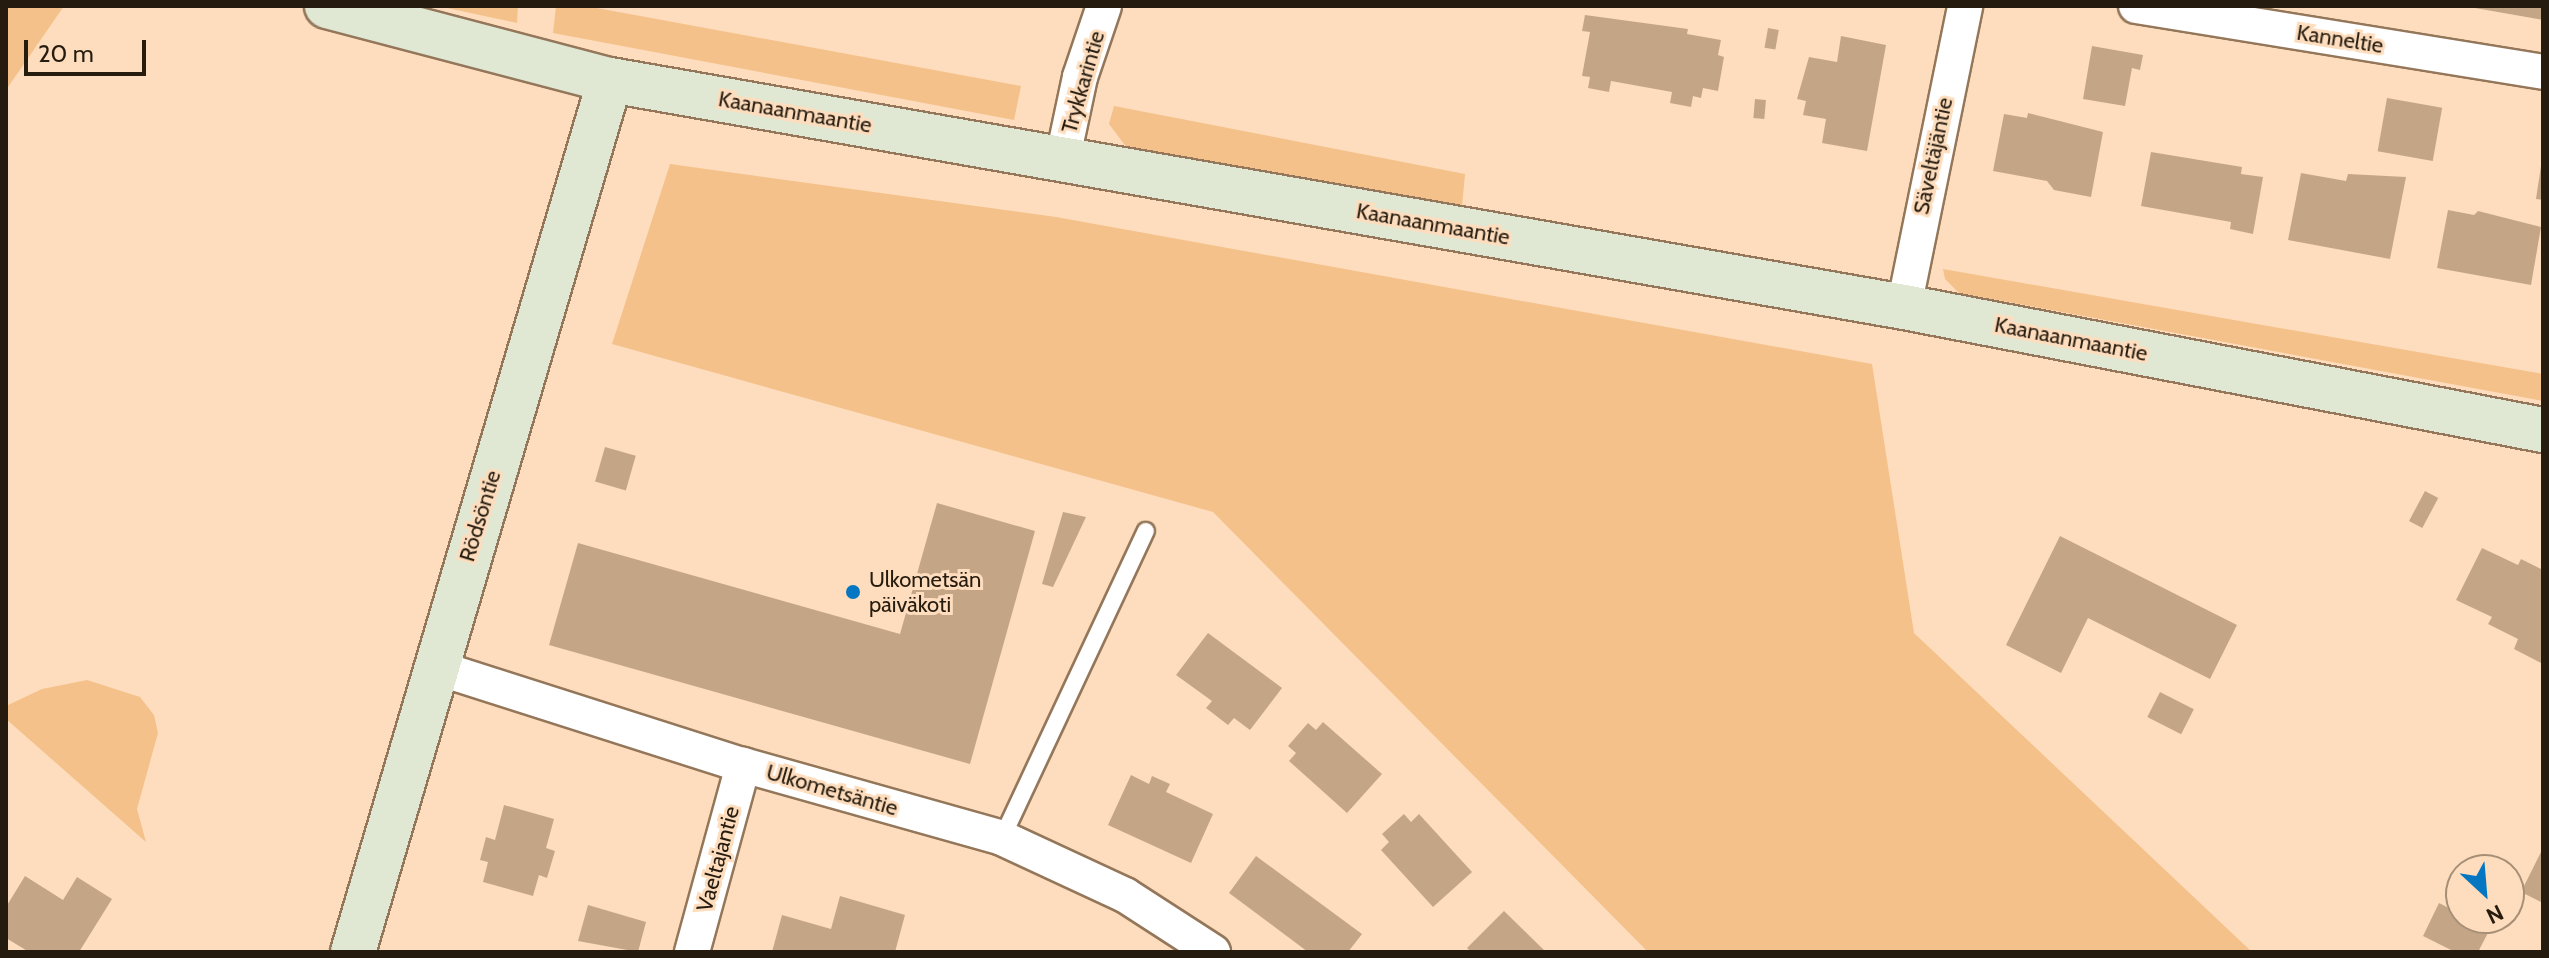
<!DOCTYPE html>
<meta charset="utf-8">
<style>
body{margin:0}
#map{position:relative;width:2549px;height:958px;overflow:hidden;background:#fdddbd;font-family:Cabin,sans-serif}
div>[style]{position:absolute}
.green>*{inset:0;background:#f5c18a}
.building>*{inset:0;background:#c4a687;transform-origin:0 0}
.roads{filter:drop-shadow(2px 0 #94775a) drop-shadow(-2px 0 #94775a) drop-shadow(0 2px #94775a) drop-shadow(0 -2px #94775a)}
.lane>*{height:16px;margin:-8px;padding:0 8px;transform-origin:8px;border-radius:8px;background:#fff}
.street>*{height:34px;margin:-17px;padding:0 17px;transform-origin:17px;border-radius:17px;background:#fff}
.secondary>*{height:44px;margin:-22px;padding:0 22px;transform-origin:22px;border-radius:22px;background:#e0e8d3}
.dots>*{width:22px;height:22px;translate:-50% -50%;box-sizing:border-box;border:4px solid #fdddbd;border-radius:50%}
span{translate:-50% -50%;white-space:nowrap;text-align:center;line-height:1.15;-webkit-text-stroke:6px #fdddbd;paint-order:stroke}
.street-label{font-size:22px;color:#261b0f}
.poi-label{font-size:22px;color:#261b0f}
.left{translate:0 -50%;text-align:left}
.frame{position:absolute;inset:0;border:8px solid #261b0f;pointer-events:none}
.north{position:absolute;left:2445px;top:854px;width:80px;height:80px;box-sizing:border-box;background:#fdddbd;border:2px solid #a78f77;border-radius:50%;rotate:154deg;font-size:22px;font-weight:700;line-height:32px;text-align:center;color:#261b0f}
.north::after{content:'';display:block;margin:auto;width:28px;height:36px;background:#0576c1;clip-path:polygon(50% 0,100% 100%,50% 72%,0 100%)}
.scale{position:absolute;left:24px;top:40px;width:122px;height:36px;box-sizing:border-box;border:4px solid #261b0f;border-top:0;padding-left:10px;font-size:24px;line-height:28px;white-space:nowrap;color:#261b0f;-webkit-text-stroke:6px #fdddbd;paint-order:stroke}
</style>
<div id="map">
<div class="green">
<div style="clip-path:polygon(6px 6px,64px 6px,6px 90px)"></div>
<div style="clip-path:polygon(438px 6px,518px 6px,517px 23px)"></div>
<div style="clip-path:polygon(556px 6px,586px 6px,1021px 86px,1014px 120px,553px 33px)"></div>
<div style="clip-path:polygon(1114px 106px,1465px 174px,1462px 206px,1127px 148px,1109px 124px)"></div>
<div style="clip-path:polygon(670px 164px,1056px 217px,1872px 364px,1914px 633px,2252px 952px,1648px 952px,1213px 512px,612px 344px)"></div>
<div style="clip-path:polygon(1943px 269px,2543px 374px,2543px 401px,1959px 293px,1945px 279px)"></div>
<div style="clip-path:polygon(87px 680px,140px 697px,154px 715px,158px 733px,137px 809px,146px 842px,6px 719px,6px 706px,42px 689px)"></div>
</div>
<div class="building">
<div style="clip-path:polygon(2475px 6px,2543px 6px,2543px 20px,2475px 8px)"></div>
<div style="clip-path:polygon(1585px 15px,1688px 29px,1687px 34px,1721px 40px,1718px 55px,1724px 57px,1718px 91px,1703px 88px,1701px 98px,1693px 96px,1691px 107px,1670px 103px,1672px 92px,1611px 81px,1609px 92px,1588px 88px,1590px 77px,1582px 76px,1590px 32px,1582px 31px)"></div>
<div style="left:1768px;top:28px;width:11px;height:20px;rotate:10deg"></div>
<div style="clip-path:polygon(1841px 36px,1886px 45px,1867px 151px,1822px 143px,1826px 119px,1803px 115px,1806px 101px,1797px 99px,1809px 57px,1837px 62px)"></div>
<div style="clip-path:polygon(2092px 46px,2143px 55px,2140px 70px,2132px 68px,2125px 106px,2083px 99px)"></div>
<div style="left:2387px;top:98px;width:56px;height:54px;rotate:10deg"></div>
<div style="left:1755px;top:99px;width:11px;height:19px;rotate:5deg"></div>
<div style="clip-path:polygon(2028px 113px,2103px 132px,2091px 197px,2054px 190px,2047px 181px,1993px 171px,2004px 114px,2027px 118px)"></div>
<div style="clip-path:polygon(2151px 152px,2242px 167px,2241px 174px,2263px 177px,2253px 234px,2230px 229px,2231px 222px,2141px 206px)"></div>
<div style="clip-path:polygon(2541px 166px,2543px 166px,2543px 200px,2536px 199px)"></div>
<div style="clip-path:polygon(2301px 173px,2346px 181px,2348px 174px,2406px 177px,2390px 259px,2288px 240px)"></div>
<div style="clip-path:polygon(2448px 210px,2474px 215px,2478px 211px,2541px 227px,2531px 285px,2437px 268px)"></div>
<div style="left:605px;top:447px;width:32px;height:36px;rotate:16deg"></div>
<div style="left:2425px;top:491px;width:15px;height:34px;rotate:28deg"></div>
<div style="clip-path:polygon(937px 503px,1035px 531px,970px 764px,549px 645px,578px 543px,900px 634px)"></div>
<div style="clip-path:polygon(1063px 512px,1086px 517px,1053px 587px,1042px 584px)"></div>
<div style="clip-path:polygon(2060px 536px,2237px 625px,2210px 679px,2088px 618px,2061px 673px,2006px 645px)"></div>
<div style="clip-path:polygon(2482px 548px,2518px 565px,2521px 559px,2543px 570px,2543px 664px,2514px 649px,2518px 639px,2488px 624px,2492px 617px,2456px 600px)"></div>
<div style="clip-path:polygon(1208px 633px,1282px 688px,1250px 730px,1234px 718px,1228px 725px,1206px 708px,1212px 701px,1176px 675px)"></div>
<div style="left:2160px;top:692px;width:38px;height:28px;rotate:27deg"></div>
<div style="clip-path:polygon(1323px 722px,1382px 774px,1347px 813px,1289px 761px,1296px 753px,1288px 746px,1308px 723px,1316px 730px)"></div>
<div style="clip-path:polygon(1131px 775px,1149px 784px,1152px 776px,1170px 784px,1166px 792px,1213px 814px,1191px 863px,1108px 825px)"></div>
<div style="clip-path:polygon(504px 805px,554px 819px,546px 848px,555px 851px,547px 878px,539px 875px,533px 896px,483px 882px,488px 862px,480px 860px,486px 837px,495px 840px)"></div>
<div style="clip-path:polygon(1404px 814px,1411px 822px,1419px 814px,1472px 872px,1433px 907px,1381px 850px,1389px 842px,1382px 834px)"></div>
<div style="clip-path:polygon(2543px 848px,2543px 903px,2521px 892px)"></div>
<div style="clip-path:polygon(1256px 856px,1362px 934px,1348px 952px,1308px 952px,1229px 893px)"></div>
<div style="clip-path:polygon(25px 876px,63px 900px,77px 877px,112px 899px,79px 952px,29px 952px,6px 938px,6px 907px)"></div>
<div style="clip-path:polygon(840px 896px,905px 915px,895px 952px,772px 952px,782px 915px,831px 929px)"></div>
<div style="clip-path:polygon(2439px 903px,2490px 929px,2478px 952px,2455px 952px,2423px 936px)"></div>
<div style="clip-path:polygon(588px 905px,646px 922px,638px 952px,578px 941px)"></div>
<div style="clip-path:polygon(1504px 911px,1546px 952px,1471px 952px,1467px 948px)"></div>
</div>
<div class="roads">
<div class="lane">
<div style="left:1002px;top:838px;width:339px;rotate:-64.9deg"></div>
</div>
<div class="street">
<div style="left:2136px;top:6px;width:412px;rotate:9.2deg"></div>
<div style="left:1063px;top:157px;width:82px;rotate:-78deg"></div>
<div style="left:1080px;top:77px;width:75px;rotate:-71.3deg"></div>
<div style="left:1904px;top:307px;width:307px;rotate:-78.5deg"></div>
<div style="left:435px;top:667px;width:323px;rotate:17.7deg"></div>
<div style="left:743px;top:765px;width:269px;rotate:15.7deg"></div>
<div style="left:1002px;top:838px;width:136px;rotate:24.9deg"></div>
<div style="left:1125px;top:895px;width:105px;rotate:32.9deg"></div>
<div style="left:692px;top:952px;width:194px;rotate:-74.7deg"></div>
</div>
<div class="secondary">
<div style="left:327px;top:6px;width:293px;rotate:14.7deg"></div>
<div style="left:610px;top:80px;width:1314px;rotate:9.95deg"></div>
<div style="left:1904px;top:307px;width:651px;rotate:10.9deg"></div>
<div style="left:353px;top:952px;width:909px;rotate:-73.58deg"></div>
</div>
</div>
<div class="dots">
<div style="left:853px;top:592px;background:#0576c1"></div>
</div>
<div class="street-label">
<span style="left:2340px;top:39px;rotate:9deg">Kanneltie</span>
<span style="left:1083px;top:82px;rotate:-74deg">Trykkarintie</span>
<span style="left:795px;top:112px;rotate:10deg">Kaanaanmaantie</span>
<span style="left:1933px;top:156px;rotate:-78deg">Säveltäjäntie</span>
<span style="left:1433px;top:224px;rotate:10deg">Kaanaanmaantie</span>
<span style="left:2071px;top:339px;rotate:11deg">Kaanaanmaantie</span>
<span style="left:480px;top:516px;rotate:-73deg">Rödsöntie</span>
<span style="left:832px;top:790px;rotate:16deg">Ulkometsäntie</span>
<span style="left:718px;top:859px;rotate:-75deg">Vaeltajantie</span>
</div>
<div class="poi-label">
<span class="left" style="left:869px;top:592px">Ulkometsän<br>päiväkoti</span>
</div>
<div class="frame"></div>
<div class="north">N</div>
<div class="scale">20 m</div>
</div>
